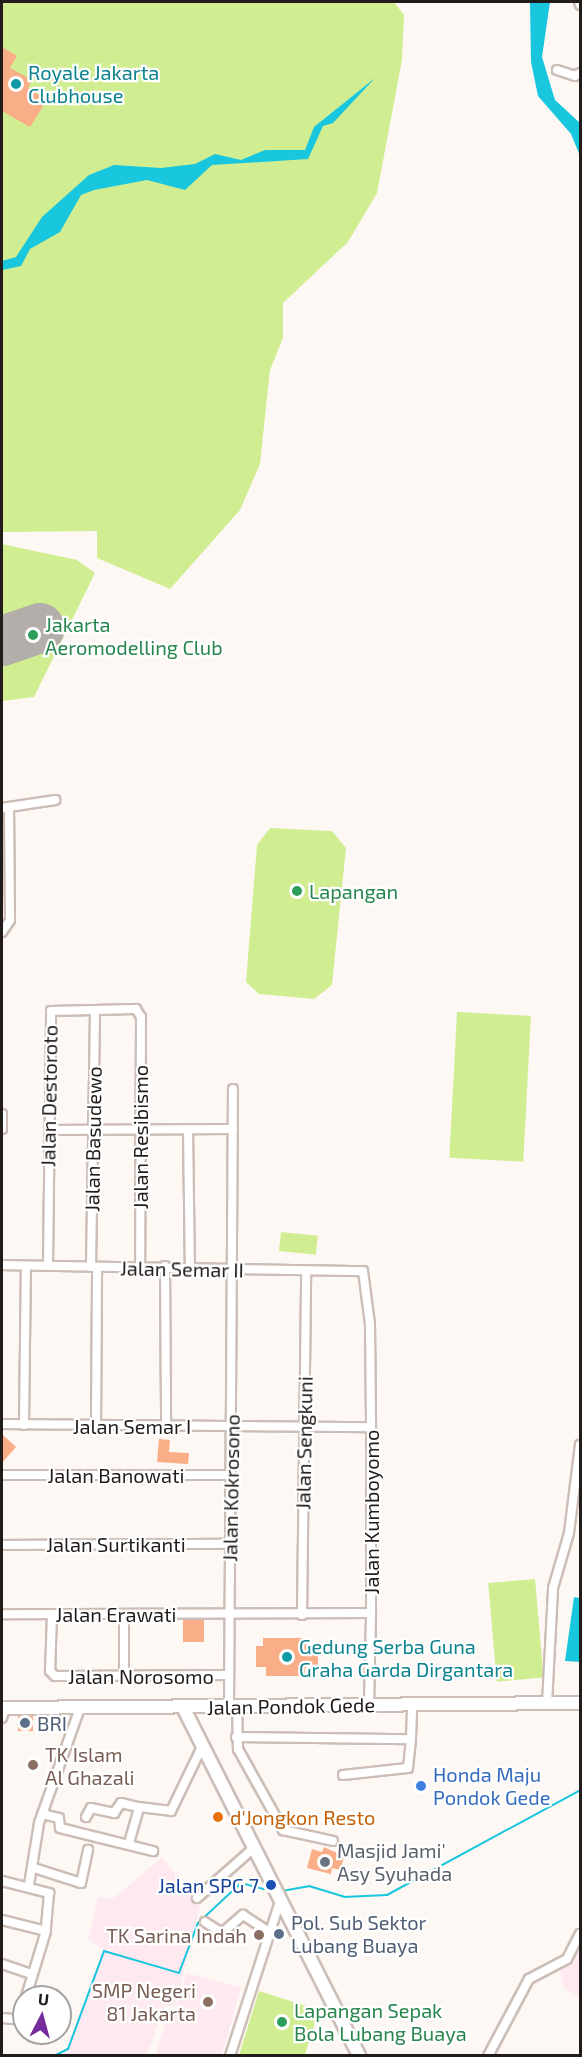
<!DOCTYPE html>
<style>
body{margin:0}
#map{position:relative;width:582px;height:2057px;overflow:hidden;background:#fef8f5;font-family:"Exo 2",sans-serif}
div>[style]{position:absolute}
.education>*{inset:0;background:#fee9f0}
.green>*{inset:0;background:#d1ed91;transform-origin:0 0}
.water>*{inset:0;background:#18c7dd}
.stream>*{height:2px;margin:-1px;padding:0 1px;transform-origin:1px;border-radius:1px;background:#18c7dd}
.runway>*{height:50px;margin:-25px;padding:0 25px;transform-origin:25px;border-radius:25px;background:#b4aeaa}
.building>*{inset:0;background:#faae88;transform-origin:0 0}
.roads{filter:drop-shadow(2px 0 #ccbeb7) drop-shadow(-2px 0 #ccbeb7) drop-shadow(0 2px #ccbeb7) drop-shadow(0 -2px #ccbeb7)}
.minor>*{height:8px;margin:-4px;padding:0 4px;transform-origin:4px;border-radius:4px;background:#fff}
.secondary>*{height:12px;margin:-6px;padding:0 6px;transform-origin:6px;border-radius:6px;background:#fff}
.primary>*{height:12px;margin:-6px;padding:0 6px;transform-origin:6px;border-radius:6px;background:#fff}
.dots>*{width:16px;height:16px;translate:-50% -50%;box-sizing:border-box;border:3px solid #fff;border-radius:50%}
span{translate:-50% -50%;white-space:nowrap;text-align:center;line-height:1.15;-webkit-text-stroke:4.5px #fff;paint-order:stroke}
.culture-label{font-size:20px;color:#0d838f}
.left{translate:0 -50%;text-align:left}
.leisure-label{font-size:20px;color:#27864d}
.street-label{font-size:20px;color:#211c19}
.service-label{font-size:20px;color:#4e5e75}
.education-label{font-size:20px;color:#785e54}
.right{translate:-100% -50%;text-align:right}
.shop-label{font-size:20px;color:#366cbe}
.food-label{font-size:20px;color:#c56008}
.worship-label{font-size:20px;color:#5b616d}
.transit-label{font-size:20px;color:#164399}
.frame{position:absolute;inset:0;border:3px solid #211c19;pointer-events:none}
.north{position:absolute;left:12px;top:1985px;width:60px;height:60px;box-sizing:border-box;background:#fff;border:2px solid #a6a4a3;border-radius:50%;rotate:6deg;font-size:16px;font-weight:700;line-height:24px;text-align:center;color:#211c19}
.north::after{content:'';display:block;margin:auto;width:21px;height:27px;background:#762b9d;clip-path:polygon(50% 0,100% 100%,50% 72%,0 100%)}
</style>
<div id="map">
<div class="education">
<div style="clip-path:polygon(162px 1857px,200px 1907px,175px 2005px,164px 2007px,147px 2055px,64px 2056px,103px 1950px,88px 1939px,98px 1897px,112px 1900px)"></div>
<div style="clip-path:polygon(580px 1945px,580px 1998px,563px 1987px,560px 1967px,570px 1963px)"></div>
<div style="clip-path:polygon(186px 1973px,241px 1987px,222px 2055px,156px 2054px,167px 2016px,174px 2017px)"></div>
</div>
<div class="green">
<div style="clip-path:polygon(2px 2px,394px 2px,404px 15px,402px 60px,377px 193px,348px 242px,283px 303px,283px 338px,270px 370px,260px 464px,240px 510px,170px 589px,97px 558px,97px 531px,2px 532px)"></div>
<div style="clip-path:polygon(2px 544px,77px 560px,95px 573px,34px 697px,2px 701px)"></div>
<div style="clip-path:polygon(270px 828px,332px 831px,346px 848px,332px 985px,314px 999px,259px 994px,246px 982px,257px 845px)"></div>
<div style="left:457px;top:1012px;width:74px;height:146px;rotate:3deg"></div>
<div style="left:281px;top:1232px;width:37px;height:19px;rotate:6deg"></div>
<div style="left:535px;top:1579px;width:99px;height:47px;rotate:85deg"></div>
<div style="clip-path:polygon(259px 1991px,319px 2010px,305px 2055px,239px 2055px)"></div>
</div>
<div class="water">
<div style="clip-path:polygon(530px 2px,550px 2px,542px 57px,555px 100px,580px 123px,580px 156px,571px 134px,538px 96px,531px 62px)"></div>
<div style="clip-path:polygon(375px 78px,333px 123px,323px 126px,308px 159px,212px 165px,185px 190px,147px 180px,94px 190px,81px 195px,60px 232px,30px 249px,21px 266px,2px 270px,2px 261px,16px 257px,42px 217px,89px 175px,114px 165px,161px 168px,195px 164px,215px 154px,241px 160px,265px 150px,305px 150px,314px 127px)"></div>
<div style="clip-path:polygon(574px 1597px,580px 1598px,580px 1662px,565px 1661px)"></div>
</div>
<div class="stream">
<div style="left:282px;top:1891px;width:27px;rotate:-10deg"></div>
<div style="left:309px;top:1886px;width:37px;rotate:17deg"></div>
<div style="left:344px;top:1897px;width:43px;rotate:-2.7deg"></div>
<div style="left:387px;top:1895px;width:220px;rotate:-28.5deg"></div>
<div style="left:54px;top:2056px;width:16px;rotate:-27deg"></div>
<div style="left:68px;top:2049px;width:104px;rotate:-69.8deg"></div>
<div style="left:104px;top:1951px;width:78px;rotate:16.3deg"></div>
<div style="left:179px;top:1973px;width:53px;rotate:-69.2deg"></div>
<div style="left:198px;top:1923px;width:59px;rotate:-42.9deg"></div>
<div style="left:241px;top:1883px;width:30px;rotate:15deg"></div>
</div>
<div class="runway">
<div style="left:2px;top:641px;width:40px;rotate:-18.9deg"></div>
</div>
<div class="building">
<div style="clip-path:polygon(2px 47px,17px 56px,10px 68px,32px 80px,28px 88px,47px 100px,30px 127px,2px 111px)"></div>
<div style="clip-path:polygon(2px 1434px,16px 1447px,2px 1463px)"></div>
<div style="clip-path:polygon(159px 1439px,170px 1440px,169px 1452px,189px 1453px,188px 1464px,157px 1462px)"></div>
<div style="left:183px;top:1620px;width:21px;height:22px"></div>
<div style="clip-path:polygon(263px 1638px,306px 1638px,318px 1650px,318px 1664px,305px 1669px,305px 1676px,266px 1676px,266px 1667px,256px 1667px,256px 1646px,263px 1646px)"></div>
<div style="left:18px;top:1716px;width:15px;height:15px"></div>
<div style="clip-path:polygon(324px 1847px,344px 1856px,341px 1870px,332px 1868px,331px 1874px,307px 1868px,312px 1849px,322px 1852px)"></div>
</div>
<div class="roads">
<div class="minor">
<div style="left:579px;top:2px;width:3px;rotate:72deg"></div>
<div style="left:557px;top:70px;width:19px;rotate:18deg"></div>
<div style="left:575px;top:76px;width:6px;rotate:-31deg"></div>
<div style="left:2px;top:808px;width:54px;rotate:-8.6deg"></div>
<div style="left:2px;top:932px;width:14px;rotate:-56deg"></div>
<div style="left:10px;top:920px;width:113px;rotate:-90.5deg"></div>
<div style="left:2px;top:1114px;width:15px;rotate:90deg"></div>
<div style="left:49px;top:1130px;width:184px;rotate:-0.3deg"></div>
<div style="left:188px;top:1130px;width:136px;rotate:89.2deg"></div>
<div style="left:2px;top:1265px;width:361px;rotate:1deg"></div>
<div style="left:363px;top:1271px;width:53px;rotate:82.5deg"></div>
<div style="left:370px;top:1324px;width:103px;rotate:89.4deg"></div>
<div style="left:371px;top:1427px;width:186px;rotate:90deg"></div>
<div style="left:371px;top:1613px;width:369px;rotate:179.8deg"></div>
<div style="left:48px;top:1266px;width:255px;rotate:-89.3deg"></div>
<div style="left:51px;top:1011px;width:85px;rotate:-1.3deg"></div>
<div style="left:136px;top:1009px;width:9px;rotate:58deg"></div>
<div style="left:141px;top:1017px;width:251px;rotate:90.2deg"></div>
<div style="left:165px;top:1266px;width:160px;rotate:89.6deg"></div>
<div style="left:91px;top:1267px;width:257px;rotate:-89.1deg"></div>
<div style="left:2px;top:1424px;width:369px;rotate:0.5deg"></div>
<div style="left:24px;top:1425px;width:159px;rotate:-89.3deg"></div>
<div style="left:96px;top:1425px;width:158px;rotate:-89.6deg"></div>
<div style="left:2px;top:1475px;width:229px"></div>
<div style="left:2px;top:1545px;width:228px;rotate:-0.3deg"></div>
<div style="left:124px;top:1614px;width:63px;rotate:90deg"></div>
<div style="left:52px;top:1615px;width:56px;rotate:92deg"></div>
<div style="left:50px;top:1671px;width:7px;rotate:45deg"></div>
<div style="left:55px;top:1676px;width:174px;rotate:-0.3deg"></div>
<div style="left:302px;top:1615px;width:344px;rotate:-89.3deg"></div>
<div style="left:369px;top:1704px;width:91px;rotate:-88.7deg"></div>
<div style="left:547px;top:1704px;width:116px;rotate:-87deg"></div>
<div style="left:553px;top:1588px;width:57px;rotate:-73.8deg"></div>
<div style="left:569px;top:1533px;width:89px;rotate:-82.9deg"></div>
<div style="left:229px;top:1706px;width:617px;rotate:-89.63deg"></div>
<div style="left:237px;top:1706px;width:43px;rotate:88.7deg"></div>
<div style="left:238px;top:1749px;width:93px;rotate:60.9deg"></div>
<div style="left:283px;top:1830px;width:51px;rotate:12.4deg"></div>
<div style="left:2px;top:1718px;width:10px;rotate:-73deg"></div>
<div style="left:236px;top:1737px;width:175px;rotate:0.7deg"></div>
<div style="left:411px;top:1739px;width:35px;rotate:-88deg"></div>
<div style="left:343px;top:1775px;width:65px;rotate:-6.1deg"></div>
<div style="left:408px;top:1768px;width:29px;rotate:-84deg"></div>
<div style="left:42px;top:1814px;width:17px;rotate:13deg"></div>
<div style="left:59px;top:1818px;width:10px;rotate:84deg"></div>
<div style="left:60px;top:1828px;width:96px;rotate:13.9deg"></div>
<div style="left:86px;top:1817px;width:10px;rotate:-61deg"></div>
<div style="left:91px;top:1808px;width:24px;rotate:12deg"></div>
<div style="left:114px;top:1813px;width:12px;rotate:-55deg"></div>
<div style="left:121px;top:1803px;width:18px;rotate:13deg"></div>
<div style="left:129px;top:1843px;width:37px;rotate:-74deg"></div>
<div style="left:139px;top:1807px;width:32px;rotate:7deg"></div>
<div style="left:171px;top:1811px;width:71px;rotate:-64.2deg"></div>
<div style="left:34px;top:1868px;width:49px;rotate:17.7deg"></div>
<div style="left:81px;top:1883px;width:34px;rotate:-78deg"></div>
<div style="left:2px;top:1881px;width:49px;rotate:14.3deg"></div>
<div style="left:49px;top:1893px;width:38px;rotate:95deg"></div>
<div style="left:46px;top:1931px;width:69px;rotate:106.9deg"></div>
<div style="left:29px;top:1885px;width:63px;rotate:-80.8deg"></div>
<div style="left:39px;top:1823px;width:122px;rotate:-70.4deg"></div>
<div style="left:197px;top:1898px;width:76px;rotate:-41.3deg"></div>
<div style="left:2px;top:1920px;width:45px;rotate:14deg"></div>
<div style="left:205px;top:1922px;width:20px;rotate:33deg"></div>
<div style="left:222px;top:1933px;width:28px;rotate:-41deg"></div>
<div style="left:243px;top:1915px;width:30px;rotate:33deg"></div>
<div style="left:2px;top:1964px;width:31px;rotate:19deg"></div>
<div style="left:2px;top:2018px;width:22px;rotate:5deg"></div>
<div style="left:230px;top:2056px;width:163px;rotate:-72.1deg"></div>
<div style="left:488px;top:2056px;width:87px;rotate:-62deg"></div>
<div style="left:529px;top:1979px;width:43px;rotate:-27.8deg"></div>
<div style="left:567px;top:1959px;width:28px;rotate:-63deg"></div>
</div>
<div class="secondary">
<div style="left:183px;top:1707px;width:391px;rotate:63.2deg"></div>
</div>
<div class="primary">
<div style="left:2px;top:1708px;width:578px;rotate:-0.5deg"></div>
</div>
</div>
<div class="dots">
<div style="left:16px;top:84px;background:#0f9aa8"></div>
<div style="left:33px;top:635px;background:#2e9e5b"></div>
<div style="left:297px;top:891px;background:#2e9e5b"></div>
<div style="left:287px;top:1657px;background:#0f9aa8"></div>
<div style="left:25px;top:1723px;background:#5c6f8a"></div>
<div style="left:33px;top:1765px;background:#8d6e63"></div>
<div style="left:421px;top:1786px;background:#3f7fe0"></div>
<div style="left:218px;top:1817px;background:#e8710a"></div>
<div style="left:325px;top:1862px;background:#6b7280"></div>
<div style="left:271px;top:1885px;background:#1a4fb4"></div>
<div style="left:279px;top:1934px;background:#5c6f8a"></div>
<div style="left:259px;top:1935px;background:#8d6e63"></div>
<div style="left:208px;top:2002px;background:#8d6e63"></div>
<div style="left:282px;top:2022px;background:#2e9e5b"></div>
</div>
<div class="culture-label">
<span class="left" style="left:28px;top:84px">Royale Jakarta<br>Clubhouse</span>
<span class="left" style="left:299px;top:1658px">Gedung Serba Guna<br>Graha Garda Dirgantara</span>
</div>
<div class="leisure-label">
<span class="left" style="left:45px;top:636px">Jakarta<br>Aeromodelling Club</span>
<span class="left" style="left:309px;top:891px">Lapangan</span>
<span class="left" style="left:294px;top:2022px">Lapangan Sepak<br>Bola Lubang Buaya</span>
</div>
<div class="street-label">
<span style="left:49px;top:1096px;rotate:-89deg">Jalan Destoroto</span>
<span style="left:140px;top:1137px;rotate:-90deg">Jalan Resibismo</span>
<span style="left:93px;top:1139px;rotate:-89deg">Jalan Basudewo</span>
<span style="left:182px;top:1269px;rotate:1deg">Jalan Semar II</span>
<span style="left:132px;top:1426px">Jalan Semar I</span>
<span style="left:304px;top:1443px;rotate:-89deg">Jalan Sengkuni</span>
<span style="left:116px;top:1475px">Jalan Banowati</span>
<span style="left:231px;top:1488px;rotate:-89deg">Jalan Kokrosono</span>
<span style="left:371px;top:1512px;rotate:-90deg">Jalan Kumboyomo</span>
<span style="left:116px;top:1544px">Jalan Surtikanti</span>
<span style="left:116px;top:1614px">Jalan Erawati</span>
<span style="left:141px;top:1676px">Jalan Norosomo</span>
<span style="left:291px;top:1706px;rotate:-1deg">Jalan Pondok Gede</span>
</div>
<div class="service-label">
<span class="left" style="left:37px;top:1723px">BRI</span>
<span class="left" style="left:291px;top:1934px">Pol. Sub Sektor<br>Lubang Buaya</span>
</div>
<div class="education-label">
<span class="left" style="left:45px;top:1766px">TK Islam<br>Al Ghazali</span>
<span class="right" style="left:247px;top:1935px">TK Sarina Indah</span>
<span class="right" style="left:196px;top:2002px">SMP Negeri<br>81 Jakarta</span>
</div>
<div class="shop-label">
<span class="left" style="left:433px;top:1786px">Honda Maju<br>Pondok Gede</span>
</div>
<div class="food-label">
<span class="left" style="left:230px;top:1817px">d'Jongkon Resto</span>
</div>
<div class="worship-label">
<span class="left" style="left:337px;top:1862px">Masjid Jami'<br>Asy Syuhada</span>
</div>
<div class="transit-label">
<span class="right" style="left:259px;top:1885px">Jalan SPG 7</span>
</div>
<div class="frame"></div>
<div class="north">U</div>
</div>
